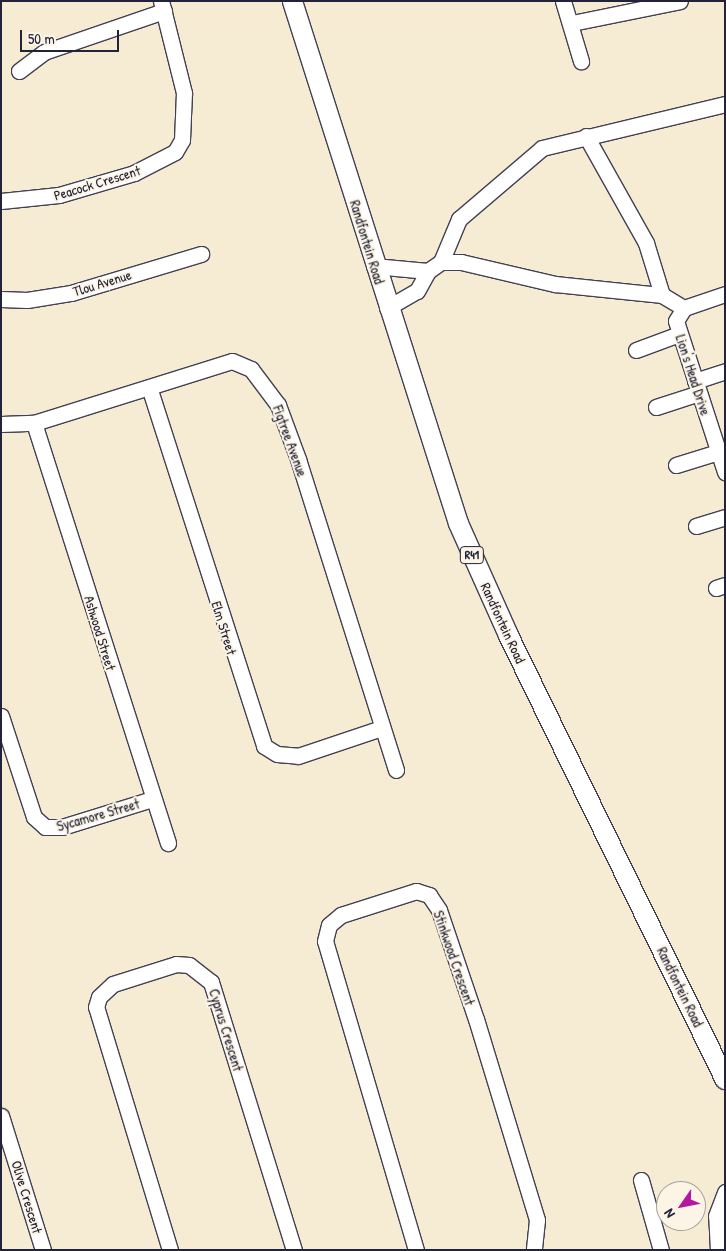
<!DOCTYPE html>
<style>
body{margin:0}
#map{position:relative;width:726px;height:1251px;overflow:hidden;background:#f6ebd3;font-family:"Patrick Hand",sans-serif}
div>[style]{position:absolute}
.roads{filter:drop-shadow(1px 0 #424052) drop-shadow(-1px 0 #424052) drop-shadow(0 1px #424052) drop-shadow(0 -1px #424052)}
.minor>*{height:15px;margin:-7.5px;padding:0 7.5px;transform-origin:7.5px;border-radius:7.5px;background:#fff}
.major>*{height:19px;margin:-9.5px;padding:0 9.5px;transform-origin:9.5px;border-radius:9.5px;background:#fff}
span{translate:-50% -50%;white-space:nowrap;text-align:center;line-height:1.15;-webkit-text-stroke:4px #fcf5e5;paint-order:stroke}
.shield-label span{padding:1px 4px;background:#fcf5e5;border:1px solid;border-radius:4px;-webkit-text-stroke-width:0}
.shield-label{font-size:12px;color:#22223b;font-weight:700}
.street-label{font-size:14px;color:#22223b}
.frame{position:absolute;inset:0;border:2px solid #22223b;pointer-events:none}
.north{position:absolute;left:656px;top:1181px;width:50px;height:50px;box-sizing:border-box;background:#fcf5e5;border:1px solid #a5a1a1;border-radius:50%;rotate:237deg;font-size:14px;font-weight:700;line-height:20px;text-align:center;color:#22223b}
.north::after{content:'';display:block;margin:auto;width:18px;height:22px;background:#b5179e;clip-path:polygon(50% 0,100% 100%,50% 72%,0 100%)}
.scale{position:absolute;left:20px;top:30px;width:99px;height:22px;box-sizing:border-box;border:2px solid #22223b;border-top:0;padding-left:6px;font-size:15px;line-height:18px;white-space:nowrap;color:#22223b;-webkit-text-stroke:4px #fcf5e5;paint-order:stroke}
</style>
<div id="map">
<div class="roads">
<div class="minor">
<div style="left:563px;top:1px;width:63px;rotate:73.3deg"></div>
<div style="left:572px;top:23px;width:110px;rotate:-11.5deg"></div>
<div style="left:19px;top:71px;width:31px;rotate:-37deg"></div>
<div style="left:44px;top:52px;width:127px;rotate:-18.9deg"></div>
<div style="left:586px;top:136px;width:123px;rotate:60.7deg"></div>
<div style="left:646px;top:243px;width:54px;rotate:72.9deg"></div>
<div style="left:1px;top:201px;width:58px;rotate:-5.9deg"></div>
<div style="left:59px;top:195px;width:78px;rotate:-16.3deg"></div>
<div style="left:134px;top:173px;width:46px;rotate:-27.1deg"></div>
<div style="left:175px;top:152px;width:14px;rotate:-60deg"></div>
<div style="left:182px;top:140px;width:47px;rotate:-87.6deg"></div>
<div style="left:184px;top:93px;width:95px;rotate:-104deg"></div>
<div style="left:441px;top:262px;width:47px;rotate:-67.3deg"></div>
<div style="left:459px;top:219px;width:109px;rotate:-40.5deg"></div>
<div style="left:542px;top:148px;width:188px;rotate:-13.5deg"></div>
<div style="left:374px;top:266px;width:54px;rotate:5.3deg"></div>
<div style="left:725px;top:294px;width:43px;rotate:161.1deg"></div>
<div style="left:684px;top:308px;width:15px;rotate:122deg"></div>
<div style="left:676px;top:321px;width:159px;rotate:72deg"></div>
<div style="left:1px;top:299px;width:26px;rotate:2deg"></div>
<div style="left:27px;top:300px;width:45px;rotate:-9deg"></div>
<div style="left:71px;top:293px;width:136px;rotate:-16.7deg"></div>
<div style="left:387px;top:308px;width:34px;rotate:-30deg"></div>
<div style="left:417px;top:291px;width:23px;rotate:-61deg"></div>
<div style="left:428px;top:271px;width:16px;rotate:-35deg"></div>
<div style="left:441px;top:262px;width:20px"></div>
<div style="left:461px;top:262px;width:97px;rotate:13.2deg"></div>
<div style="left:555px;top:284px;width:108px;rotate:5.9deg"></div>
<div style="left:662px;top:295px;width:26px;rotate:31deg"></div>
<div style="left:636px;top:350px;width:46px;rotate:-20.4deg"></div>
<div style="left:695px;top:381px;width:32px;rotate:-18deg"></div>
<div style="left:150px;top:390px;width:374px;rotate:72.2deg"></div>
<div style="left:264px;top:746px;width:15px;rotate:32deg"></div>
<div style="left:277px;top:754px;width:21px;rotate:5deg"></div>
<div style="left:298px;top:756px;width:88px;rotate:-18.6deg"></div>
<div style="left:656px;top:407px;width:45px;rotate:-18deg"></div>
<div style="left:34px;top:423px;width:441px;rotate:72.3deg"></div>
<div style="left:1px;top:424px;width:33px;rotate:-2deg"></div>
<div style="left:34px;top:423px;width:207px;rotate:-17.4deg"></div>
<div style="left:232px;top:361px;width:21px;rotate:23deg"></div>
<div style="left:251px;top:369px;width:45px;rotate:53.1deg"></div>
<div style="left:278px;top:405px;width:58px;rotate:69.7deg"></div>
<div style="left:298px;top:459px;width:326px;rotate:72.5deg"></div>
<div style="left:676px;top:465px;width:44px;rotate:-17.2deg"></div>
<div style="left:696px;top:526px;width:30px;rotate:-17deg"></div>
<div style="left:716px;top:588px;width:9px;rotate:-18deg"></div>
<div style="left:1px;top:716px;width:106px;rotate:71.9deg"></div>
<div style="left:34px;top:817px;width:15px;rotate:42deg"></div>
<div style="left:45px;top:827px;width:17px"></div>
<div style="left:62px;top:827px;width:94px;rotate:-17.3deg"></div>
<div style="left:1px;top:1116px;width:140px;rotate:72.6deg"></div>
<div style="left:641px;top:1180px;width:73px;rotate:74.1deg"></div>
<div style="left:170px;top:1250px;width:254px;rotate:-106.9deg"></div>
<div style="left:96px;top:1007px;width:10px;rotate:-73deg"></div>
<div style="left:99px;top:997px;width:19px;rotate:-43deg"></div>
<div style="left:113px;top:984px;width:66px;rotate:-17.6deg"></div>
<div style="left:176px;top:964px;width:13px;rotate:4deg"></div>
<div style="left:189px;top:965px;width:28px;rotate:38deg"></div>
<div style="left:211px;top:982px;width:281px;rotate:72.8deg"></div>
<div style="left:416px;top:1250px;width:322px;rotate:-106.4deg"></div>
<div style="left:325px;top:941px;width:16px;rotate:-76deg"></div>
<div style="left:329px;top:925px;width:16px;rotate:-40deg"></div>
<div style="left:341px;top:915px;width:79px;rotate:-17.7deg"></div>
<div style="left:416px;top:891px;width:14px;rotate:17deg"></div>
<div style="left:429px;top:895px;width:18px;rotate:56deg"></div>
<div style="left:439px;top:910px;width:115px;rotate:71.3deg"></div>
<div style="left:476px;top:1019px;width:210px;rotate:73.1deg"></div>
<div style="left:537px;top:1220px;width:30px;rotate:96deg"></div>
<div style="left:718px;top:1250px;width:34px;rotate:-93deg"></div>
<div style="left:716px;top:1216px;width:26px;rotate:-69deg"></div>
</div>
<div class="major">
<div style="left:292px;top:1px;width:548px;rotate:72.36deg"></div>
<div style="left:458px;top:523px;width:123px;rotate:65.9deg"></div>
<div style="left:508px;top:635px;width:494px;rotate:64deg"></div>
</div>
</div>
<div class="shield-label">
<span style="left:472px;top:555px">R41</span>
</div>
<div class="street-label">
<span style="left:97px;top:183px;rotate:-17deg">Peacock Crescent</span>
<span style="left:367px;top:242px;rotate:73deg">Randfontein Road</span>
<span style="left:102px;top:283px;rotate:-17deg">Tlou Avenue</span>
<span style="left:693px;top:375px;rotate:72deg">Lion's Head Drive</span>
<span style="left:290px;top:441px;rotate:70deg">Figtree Avenue</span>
<span style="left:503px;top:623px;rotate:65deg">Randfontein Road</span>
<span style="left:224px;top:628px;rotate:73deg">Elm Street</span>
<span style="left:100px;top:633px;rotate:73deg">Ashwood Street</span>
<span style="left:98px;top:815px;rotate:-16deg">Sycamore Street</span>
<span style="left:454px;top:958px;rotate:71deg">Stinkwood Crescent</span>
<span style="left:680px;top:987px;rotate:64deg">Randfontein Road</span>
<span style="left:226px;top:1030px;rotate:73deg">Cyprus Crescent</span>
<span style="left:27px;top:1197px;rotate:73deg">Olive Crescent</span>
</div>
<div class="frame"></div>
<div class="north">N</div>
<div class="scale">50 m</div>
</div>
